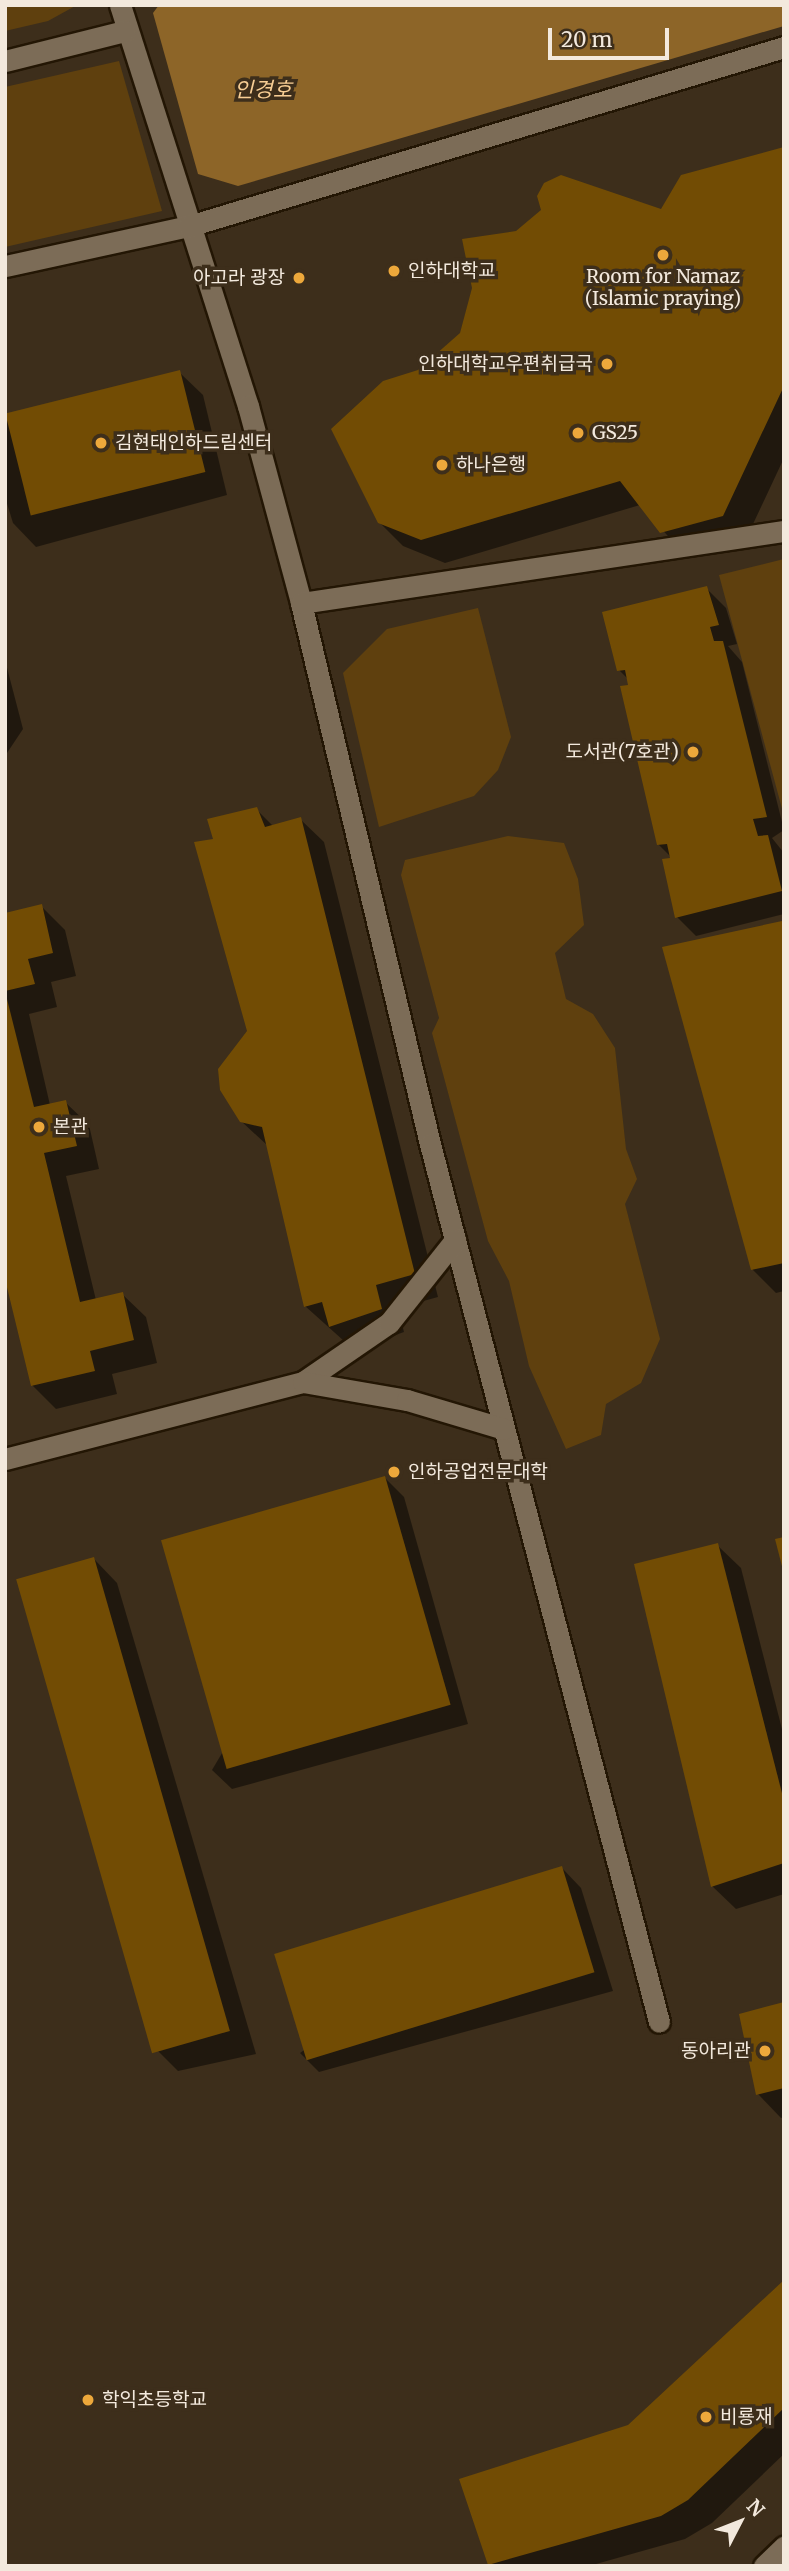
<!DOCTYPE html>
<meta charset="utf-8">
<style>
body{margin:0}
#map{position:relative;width:789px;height:2571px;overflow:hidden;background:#3d2e1b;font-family:Merriweather,"Noto Sans KR",serif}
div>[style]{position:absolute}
.green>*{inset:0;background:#5f400e}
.water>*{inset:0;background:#8d6528}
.shadow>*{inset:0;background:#0007}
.building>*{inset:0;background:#724c04;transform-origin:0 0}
.roads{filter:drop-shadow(2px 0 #231604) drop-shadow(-2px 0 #231604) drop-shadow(0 2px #231604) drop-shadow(0 -2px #231604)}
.minor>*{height:21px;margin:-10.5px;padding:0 10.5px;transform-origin:10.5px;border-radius:10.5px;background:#7c6c57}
.dots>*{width:19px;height:19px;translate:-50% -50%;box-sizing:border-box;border:4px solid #3d2e1b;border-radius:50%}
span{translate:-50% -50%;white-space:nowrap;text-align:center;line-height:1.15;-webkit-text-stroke:7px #3d2e1b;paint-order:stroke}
.poi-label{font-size:19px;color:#f3e9dd}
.left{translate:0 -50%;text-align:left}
.right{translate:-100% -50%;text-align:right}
.water-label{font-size:21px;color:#f8ce94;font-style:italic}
.frame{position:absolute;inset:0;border:7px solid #f3e9dd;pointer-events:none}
.north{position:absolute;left:705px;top:2487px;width:70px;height:70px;-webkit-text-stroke:5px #3d2e1b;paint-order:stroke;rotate:48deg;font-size:19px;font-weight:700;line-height:28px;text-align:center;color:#f3e9dd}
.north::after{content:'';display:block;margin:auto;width:24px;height:32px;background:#f3e9dd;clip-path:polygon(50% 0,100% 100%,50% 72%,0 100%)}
.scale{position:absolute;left:548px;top:28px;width:121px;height:32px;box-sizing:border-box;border:4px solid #f3e9dd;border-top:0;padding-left:9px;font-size:21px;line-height:24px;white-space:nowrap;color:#f3e9dd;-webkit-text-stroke:5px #3d2e1b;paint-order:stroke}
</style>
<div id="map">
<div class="green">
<div style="clip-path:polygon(5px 5px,77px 5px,48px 21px,5px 31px)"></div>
<div style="clip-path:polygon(119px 61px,162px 211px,5px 247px,5px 87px)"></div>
<div style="clip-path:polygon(784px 559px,784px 816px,719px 575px)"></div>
<div style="clip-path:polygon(478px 608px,511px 737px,498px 770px,474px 796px,379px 827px,343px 673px,387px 629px)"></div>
<div style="clip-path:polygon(508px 836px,564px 843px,578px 879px,584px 925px,555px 953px,566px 999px,593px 1014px,615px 1048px,626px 1149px,637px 1179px,625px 1204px,660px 1339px,641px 1383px,606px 1404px,601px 1435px,566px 1449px,529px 1366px,509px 1281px,488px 1241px,432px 1033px,439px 1018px,401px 875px,405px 860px)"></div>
</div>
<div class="water">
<div style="clip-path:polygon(159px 5px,784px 5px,784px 26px,238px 186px,198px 174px,153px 13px)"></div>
</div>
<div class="shadow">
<div style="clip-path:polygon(784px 151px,784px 458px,746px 539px,685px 555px,640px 505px,445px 563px,403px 546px,379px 522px,419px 372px,662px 212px)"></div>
<div style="clip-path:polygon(179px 372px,203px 395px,227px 495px,36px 547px,13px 523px,5px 497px,5px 415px)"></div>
<div style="clip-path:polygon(706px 588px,726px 608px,737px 644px,728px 646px,742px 662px,784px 830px,772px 838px,784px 853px,784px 914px,696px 936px,677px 917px,673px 859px,658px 844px,629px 680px,619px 670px)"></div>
<div style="clip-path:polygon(5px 660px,23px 729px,5px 756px)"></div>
<div style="clip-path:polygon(256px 809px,274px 827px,300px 819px,324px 842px,438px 1297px,398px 1308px,404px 1332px,354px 1350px,305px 1306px,268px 1146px,241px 1121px,249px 1032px,215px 840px)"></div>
<div style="clip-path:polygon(41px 906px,65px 930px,76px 976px,51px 982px,57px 1007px,29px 1014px,50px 1105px,65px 1102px,89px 1125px,99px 1169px,66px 1176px,96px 1300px,122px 1294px,146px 1317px,157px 1363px,112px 1374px,117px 1394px,56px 1409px,32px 1385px,5px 1271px,5px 915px)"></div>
<div style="clip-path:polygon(781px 923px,784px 1291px,776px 1293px,753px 1270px)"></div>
<div style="clip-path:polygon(385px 1478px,404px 1497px,468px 1724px,232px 1789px,212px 1770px)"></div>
<div style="clip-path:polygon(717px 1545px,741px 1568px,784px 1737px,784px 1894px,736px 1909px,712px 1886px)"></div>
<div style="clip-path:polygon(94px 1559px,117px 1583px,256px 2054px,178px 2071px,154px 2047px)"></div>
<div style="clip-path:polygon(562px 1868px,581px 1888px,613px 1991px,319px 2072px,300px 2053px)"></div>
<div style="clip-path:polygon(784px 2004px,784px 2117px,781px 2118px,758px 2094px)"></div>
<div style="clip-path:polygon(784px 2282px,784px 2454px,712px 2523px,685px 2539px,589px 2566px,490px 2564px)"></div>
</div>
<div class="building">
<div style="clip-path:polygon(784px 147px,784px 386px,723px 516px,660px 533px,620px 481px,421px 540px,378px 523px,331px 429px,383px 381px,418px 370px,460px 333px,472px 288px,462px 239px,516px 231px,541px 210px,537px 196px,544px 183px,561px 175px,661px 209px,681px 175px)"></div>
<div style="left:180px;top:370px;width:105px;height:180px;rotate:76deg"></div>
<div style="clip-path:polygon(707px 586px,719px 625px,710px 627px,714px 641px,723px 641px,767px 817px,753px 819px,758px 836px,768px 835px,782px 891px,675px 918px,662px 859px,670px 858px,667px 844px,657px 845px,620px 686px,628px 685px,625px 670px,617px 671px,602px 612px)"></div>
<div style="clip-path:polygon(257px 807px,265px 827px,301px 817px,415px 1274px,376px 1285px,382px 1309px,329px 1327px,322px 1302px,304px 1307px,262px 1127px,240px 1122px,220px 1090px,218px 1069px,247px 1031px,194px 842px,213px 839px,207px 819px)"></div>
<div style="clip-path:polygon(42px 904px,53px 953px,28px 959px,35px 984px,5px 991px,5px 913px)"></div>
<div style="clip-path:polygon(782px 921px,784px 1263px,751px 1270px,662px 947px)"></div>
<div style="clip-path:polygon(5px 991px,34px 1107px,66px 1100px,77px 1146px,44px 1153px,80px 1302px,123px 1292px,134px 1340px,90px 1351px,95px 1371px,31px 1386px,5px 1279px)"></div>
<div style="left:385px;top:1476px;width:238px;height:233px;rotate:74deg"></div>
<div style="clip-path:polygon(784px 1537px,784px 1570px,783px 1570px,775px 1539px)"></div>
<div style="clip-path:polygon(718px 1543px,784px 1801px,784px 1863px,711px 1887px,634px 1564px)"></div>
<div style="left:94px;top:1557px;width:493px;height:81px;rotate:74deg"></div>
<div style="left:562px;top:1866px;width:111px;height:301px;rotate:73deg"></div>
<div style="clip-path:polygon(784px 2002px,784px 2088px,756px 2095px,739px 2014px)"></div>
<div style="clip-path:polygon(784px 2280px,784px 2408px,688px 2500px,661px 2516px,488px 2565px,459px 2479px,628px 2425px)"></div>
</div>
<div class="roads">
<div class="minor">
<div style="left:120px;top:5px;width:421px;rotate:72.3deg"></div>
<div style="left:248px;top:406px;width:204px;rotate:74.9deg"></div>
<div style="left:301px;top:603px;width:556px;rotate:76.59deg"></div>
<div style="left:430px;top:1144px;width:907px;rotate:75.38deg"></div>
<div style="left:5px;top:61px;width:123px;rotate:-14.1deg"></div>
<div style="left:5px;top:266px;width:188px;rotate:-12.3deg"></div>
<div style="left:189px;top:226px;width:621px;rotate:-16.74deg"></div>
<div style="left:301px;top:603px;width:488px;rotate:-8.5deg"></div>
<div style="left:303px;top:1382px;width:104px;rotate:-34.5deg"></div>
<div style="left:389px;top:1323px;width:106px;rotate:-51.5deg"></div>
<div style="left:5px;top:1459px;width:308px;rotate:-14.5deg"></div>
<div style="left:303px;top:1382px;width:106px;rotate:9.8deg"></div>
<div style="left:407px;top:1400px;width:101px;rotate:16.6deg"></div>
<div style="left:764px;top:2566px;width:28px;rotate:-44deg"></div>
</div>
</div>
<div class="dots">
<div style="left:663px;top:255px;background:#eda83b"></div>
<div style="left:394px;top:271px;background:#eda83b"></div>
<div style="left:299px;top:278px;background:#eda83b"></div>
<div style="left:607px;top:364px;background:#eda83b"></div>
<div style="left:578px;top:433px;background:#eda83b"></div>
<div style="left:101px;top:443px;background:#eda83b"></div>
<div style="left:442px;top:465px;background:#eda83b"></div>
<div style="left:693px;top:752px;background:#eda83b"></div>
<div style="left:39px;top:1127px;background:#eda83b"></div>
<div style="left:394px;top:1472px;background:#eda83b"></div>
<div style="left:765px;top:2051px;background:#eda83b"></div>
<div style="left:88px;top:2400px;background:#eda83b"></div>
<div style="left:706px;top:2417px;background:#eda83b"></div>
</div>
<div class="poi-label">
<span class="left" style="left:408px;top:271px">인하대학교</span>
<span style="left:663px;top:288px">Room for Namaz<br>(Islamic praying)</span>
<span class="right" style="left:285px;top:278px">아고라 광장</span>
<span class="right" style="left:593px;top:364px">인하대학교우편취급국</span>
<span class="left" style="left:592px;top:433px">GS25</span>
<span class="left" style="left:115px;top:443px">김현태인하드림센터</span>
<span class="left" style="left:456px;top:465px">하나은행</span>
<span class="right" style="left:679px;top:752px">도서관(7호관)</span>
<span class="left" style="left:53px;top:1127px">본관</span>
<span class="left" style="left:408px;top:1472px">인하공업전문대학</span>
<span class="right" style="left:751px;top:2051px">동아리관</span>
<span class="left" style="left:102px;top:2400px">학익초등학교</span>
<span class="left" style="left:720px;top:2417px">비룡재</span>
</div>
<div class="water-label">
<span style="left:263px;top:90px">인경호</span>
</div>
<div class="frame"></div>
<div class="north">N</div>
<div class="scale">20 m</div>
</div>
